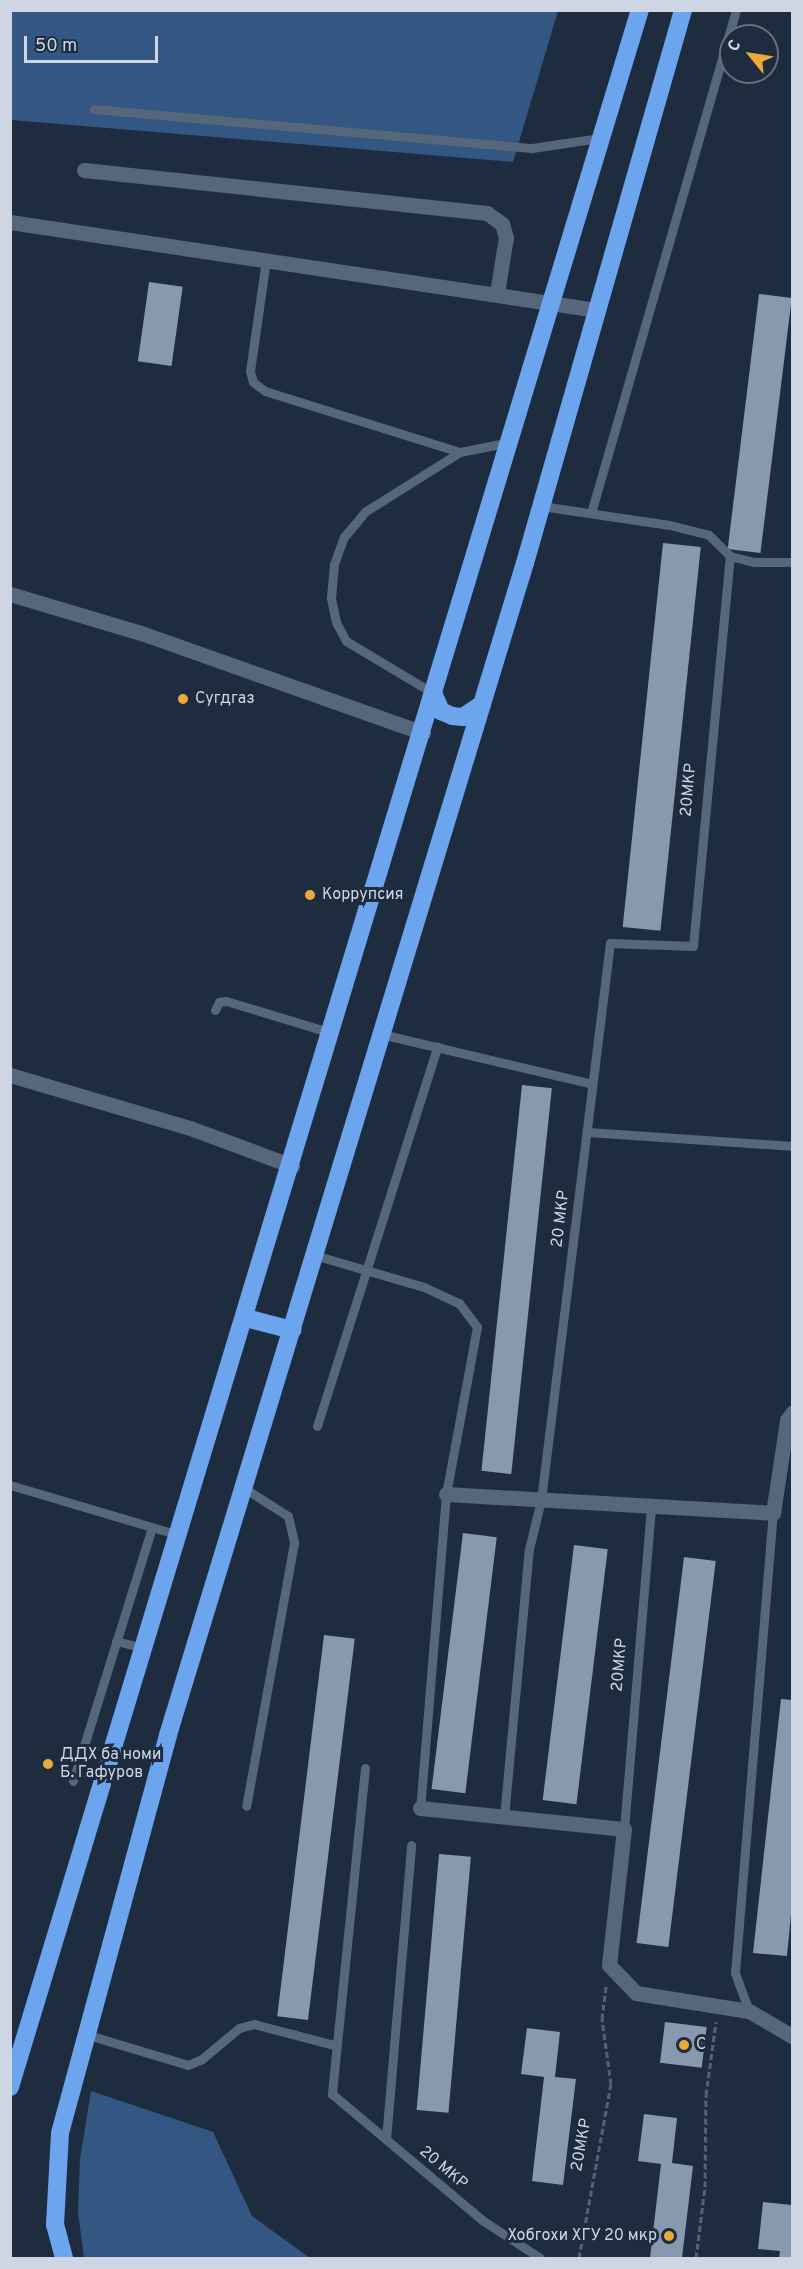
<!DOCTYPE html>
<meta charset="utf-8">
<style>
body{margin:0}
#map{position:relative;width:803px;height:2269px;overflow:hidden;background:#1e2c3f;font-family:Overpass,sans-serif}
div>[style]{position:absolute}
.green>*{inset:0;background:#335683}
.building>*{inset:0;background:#8798af;transform-origin:0 0}
.path>*{height:3px;margin-top:-1.5px;transform-origin:0;background:repeating-linear-gradient(90deg,#556172 0 6px,transparent 0 9px)}
.lane>*{height:9px;margin:-4.5px;padding:0 4.5px;transform-origin:4.5px;border-radius:4.5px;background:#56667b}
.street>*{height:15px;margin:-7.5px;padding:0 7.5px;transform-origin:7.5px;border-radius:7.5px;background:#56667b}
.highway>*{height:18px;margin:-9px;padding:0 9px;transform-origin:9px;border-radius:9px;background:#6ca4ee}
.dots>*{width:16px;height:16px;translate:-50% -50%;box-sizing:border-box;border:3px solid #1e2c3f;border-radius:50%}
span{translate:-50% -50%;white-space:nowrap;text-align:center;line-height:1.15;-webkit-text-stroke:6px #1e2c3f;paint-order:stroke}
.poi-label{font-size:16px;color:#cdd6e2}
.left{translate:0 -50%;text-align:left}
.right{translate:-100% -50%;text-align:right}
.street-label{font-size:16px;color:#cdd6e2}
.frame{position:absolute;inset:0;border:12px solid #cdd6e2;pointer-events:none}
.north{position:absolute;left:719px;top:24px;width:60px;height:60px;box-sizing:border-box;background:#1e2c3f;border:2px solid #647080;border-radius:50%;rotate:300deg;font-size:16px;font-weight:700;line-height:24px;text-align:center;color:#cdd6e2}
.north::after{content:'';display:block;margin:auto;width:21px;height:27px;background:#eca93a;clip-path:polygon(50% 0,100% 100%,50% 72%,0 100%)}
.scale{position:absolute;left:24px;top:36px;width:134px;height:27px;box-sizing:border-box;border:3px solid #cdd6e2;border-top:0;padding-left:8px;font-size:18px;line-height:21px;white-space:nowrap;color:#cdd6e2;-webkit-text-stroke:4px #1e2c3f;paint-order:stroke}
</style>
<div id="map">
<div class="green">
<div style="clip-path:polygon(10px 11px,558px 11px,513px 162px,11px 120px)"></div>
<div style="clip-path:polygon(91px 2091px,213px 2132px,252px 2216px,310px 2258px,84px 2258px,78px 2212px,80px 2159px)"></div>
</div>
<div class="building">
<div style="left:149px;top:282px;width:34px;height:80px;rotate:8deg"></div>
<div style="left:759px;top:294px;width:33px;height:257px;rotate:7deg"></div>
<div style="left:663px;top:543px;width:38px;height:386px;rotate:6deg"></div>
<div style="left:522px;top:1085px;width:30px;height:388px;rotate:6deg"></div>
<div style="left:463px;top:1533px;width:34px;height:258px;rotate:7deg"></div>
<div style="left:574px;top:1545px;width:34px;height:257px;rotate:7deg"></div>
<div style="left:684px;top:1557px;width:32px;height:389px;rotate:7deg"></div>
<div style="left:324px;top:1635px;width:31px;height:384px;rotate:7deg"></div>
<div style="clip-path:polygon(781px 1699px,792px 1700px,792px 1904px,787px 1956px,753px 1953px)"></div>
<div style="left:439px;top:1854px;width:32px;height:257px;rotate:5deg"></div>
<div style="left:665px;top:2022px;width:42px;height:41px;rotate:7deg"></div>
<div style="clip-path:polygon(527px 2028px,560px 2032px,555px 2077px,576px 2079px,563px 2185px,532px 2181px,544px 2077px,521px 2074px)"></div>
<div style="clip-path:polygon(644px 2114px,677px 2118px,672px 2163px,693px 2166px,682px 2258px,650px 2258px,661px 2164px,638px 2161px)"></div>
<div style="clip-path:polygon(763px 2202px,792px 2205px,792px 2258px,779px 2258px,780px 2251px,758px 2249px)"></div>
</div>
<div class="path">
<div style="left:579px;top:2258px;width:177px;rotate:-79.6deg"></div>
<div style="left:611px;top:2084px;width:66px;rotate:-97.9deg"></div>
<div style="left:602px;top:2019px;width:34px;rotate:-83deg"></div>
<div style="left:696px;top:2258px;width:72px;rotate:-82.8deg"></div>
<div style="left:705px;top:2187px;width:92px;rotate:-89.4deg"></div>
<div style="left:706px;top:2095px;width:74px;rotate:-82.2deg"></div>
</div>
<div class="lane">
<div style="left:94px;top:109px;width:440px;rotate:5.1deg"></div>
<div style="left:532px;top:148px;width:69px;rotate:-8.4deg"></div>
<div style="left:266px;top:260px;width:112px;rotate:98.2deg"></div>
<div style="left:250px;top:371px;width:11px;rotate:75deg"></div>
<div style="left:253px;top:382px;width:15px;rotate:37deg"></div>
<div style="left:265px;top:391px;width:204px;rotate:17.4deg"></div>
<div style="left:541px;top:506px;width:130px;rotate:8.4deg"></div>
<div style="left:670px;top:525px;width:40px;rotate:14.4deg"></div>
<div style="left:709px;top:535px;width:30px;rotate:45deg"></div>
<div style="left:730px;top:556px;width:25px;rotate:14deg"></div>
<div style="left:754px;top:562px;width:38px"></div>
<div style="left:591px;top:513px;width:523px;rotate:-73.92deg"></div>
<div style="left:433px;top:693px;width:101px;rotate:-149.1deg"></div>
<div style="left:346px;top:641px;width:21px;rotate:-118deg"></div>
<div style="left:336px;top:622px;width:25px;rotate:-102deg"></div>
<div style="left:331px;top:598px;width:34px;rotate:-85deg"></div>
<div style="left:334px;top:564px;width:29px;rotate:-70deg"></div>
<div style="left:344px;top:537px;width:34px;rotate:-50deg"></div>
<div style="left:366px;top:511px;width:111px;rotate:-32.1deg"></div>
<div style="left:460px;top:452px;width:51px;rotate:-11.3deg"></div>
<div style="left:215px;top:1010px;width:9px;rotate:-63deg"></div>
<div style="left:219px;top:1002px;width:7px;rotate:-8deg"></div>
<div style="left:226px;top:1001px;width:111px;rotate:16.8deg"></div>
<div style="left:381px;top:1034px;width:217px;rotate:13.3deg"></div>
<div style="left:588px;top:1132px;width:204px;rotate:3.9deg"></div>
<div style="left:314px;top:1255px;width:115px;rotate:16.2deg"></div>
<div style="left:424px;top:1287px;width:38px;rotate:25deg"></div>
<div style="left:459px;top:1303px;width:30px;rotate:53deg"></div>
<div style="left:477px;top:1327px;width:170px;rotate:100.5deg"></div>
<div style="left:446px;top:1494px;width:315px;rotate:94.7deg"></div>
<div style="left:317px;top:1426px;width:398px;rotate:-72.4deg"></div>
<div style="left:10px;top:1485px;width:176px;rotate:16.5deg"></div>
<div style="left:244px;top:1488px;width:52px;rotate:32.5deg"></div>
<div style="left:288px;top:1516px;width:28px;rotate:77deg"></div>
<div style="left:294px;top:1543px;width:267px;rotate:100.3deg"></div>
<div style="left:116px;top:1641px;width:30px;rotate:14deg"></div>
<div style="left:365px;top:1768px;width:328px;rotate:95.8deg"></div>
<div style="left:332px;top:2094px;width:196px;rotate:40deg"></div>
<div style="left:482px;top:2220px;width:69px;rotate:33.2deg"></div>
<div style="left:73px;top:1781px;width:266px;rotate:-72.7deg"></div>
<div style="left:504px;top:1817px;width:269px;rotate:-84.7deg"></div>
<div style="left:529px;top:1549px;width:50px;rotate:-76.2deg"></div>
<div style="left:541px;top:1500px;width:561px;rotate:-82.94deg"></div>
<div style="left:610px;top:943px;width:83px;rotate:2.1deg"></div>
<div style="left:693px;top:946px;width:392px;rotate:-84.6deg"></div>
<div style="left:624px;top:1829px;width:325px;rotate:-85.2deg"></div>
<div style="left:749px;top:2011px;width:40px;rotate:-110.2deg"></div>
<div style="left:735px;top:1973px;width:462px;rotate:-85.3deg"></div>
<div style="left:88px;top:2035px;width:104px;rotate:16.7deg"></div>
<div style="left:188px;top:2065px;width:15px;rotate:-23deg"></div>
<div style="left:202px;top:2059px;width:48px;rotate:-40deg"></div>
<div style="left:239px;top:2028px;width:16px;rotate:-15deg"></div>
<div style="left:254px;top:2024px;width:83px;rotate:14.7deg"></div>
<div style="left:386px;top:2139px;width:295px;rotate:-85.1deg"></div>
</div>
<div class="street">
<div style="left:84px;top:170px;width:405px;rotate:6.1deg"></div>
<div style="left:487px;top:213px;width:19px;rotate:36deg"></div>
<div style="left:502px;top:224px;width:14px;rotate:73deg"></div>
<div style="left:506px;top:237px;width:57px;rotate:99.1deg"></div>
<div style="left:10px;top:222px;width:594px;rotate:8.53deg"></div>
<div style="left:10px;top:594px;width:140px;rotate:16.6deg"></div>
<div style="left:144px;top:634px;width:296px;rotate:19.5deg"></div>
<div style="left:10px;top:1075px;width:188px;rotate:16.4deg"></div>
<div style="left:190px;top:1128px;width:109px;rotate:20.4deg"></div>
<div style="left:446px;top:1494px;width:328px;rotate:3.3deg"></div>
<div style="left:773px;top:1513px;width:94px;rotate:-81.4deg"></div>
<div style="left:787px;top:1420px;width:9px;rotate:-54deg"></div>
<div style="left:420px;top:1808px;width:205px;rotate:5.9deg"></div>
<div style="left:624px;top:1829px;width:137px;rotate:96.3deg"></div>
<div style="left:609px;top:1965px;width:39px;rotate:46deg"></div>
<div style="left:636px;top:1993px;width:114px;rotate:9.1deg"></div>
<div style="left:749px;top:2011px;width:50px;rotate:30.2deg"></div>
</div>
<div class="highway">
<div style="left:433px;top:693px;width:20px;rotate:66deg"></div>
<div style="left:441px;top:711px;width:12px;rotate:24deg"></div>
<div style="left:452px;top:716px;width:11px;rotate:5deg"></div>
<div style="left:463px;top:717px;width:23px;rotate:-34deg"></div>
<div style="left:246px;top:1318px;width:48px;rotate:14.6deg"></div>
<div style="left:10px;top:2087px;width:2170px;rotate:-73.13deg"></div>
<div style="left:64px;top:2258px;width:34px;rotate:-105deg"></div>
<div style="left:55px;top:2225px;width:92px;rotate:-86.9deg"></div>
<div style="left:60px;top:2133px;width:412px;rotate:-74.8deg"></div>
<div style="left:168px;top:1735px;width:1225px;rotate:-73.06deg"></div>
<div style="left:525px;top:563px;width:575px;rotate:-74.05deg"></div>
</div>
<div class="dots">
<div style="left:183px;top:699px;background:#eca93a"></div>
<div style="left:310px;top:895px;background:#eca93a"></div>
<div style="left:48px;top:1764px;background:#eca93a"></div>
<div style="left:684px;top:2045px;background:#eca93a"></div>
<div style="left:669px;top:2236px;background:#eca93a"></div>
</div>
<div class="poi-label">
<span class="left" style="left:195px;top:699px">Сугдгаз</span>
<span class="left" style="left:322px;top:895px">Коррупсия</span>
<span class="left" style="left:60px;top:1764px">ДДХ ба номи<br>Б. Гафуров</span>
<span class="left" style="left:696px;top:2045px">С</span>
<span class="right" style="left:657px;top:2236px">Хобгохи ХГУ 20 мкр</span>
</div>
<div class="street-label">
<span style="left:689px;top:790px;rotate:-85deg">20МКР</span>
<span style="left:561px;top:1219px;rotate:-83deg">20 МКР</span>
<span style="left:620px;top:1665px;rotate:-85deg">20МКР</span>
<span style="left:582px;top:2145px;rotate:-80deg">20МКР</span>
<span style="left:443px;top:2168px;rotate:40deg">20 МКР</span>
</div>
<div class="frame"></div>
<div class="north">С</div>
<div class="scale">50 m</div>
</div>
